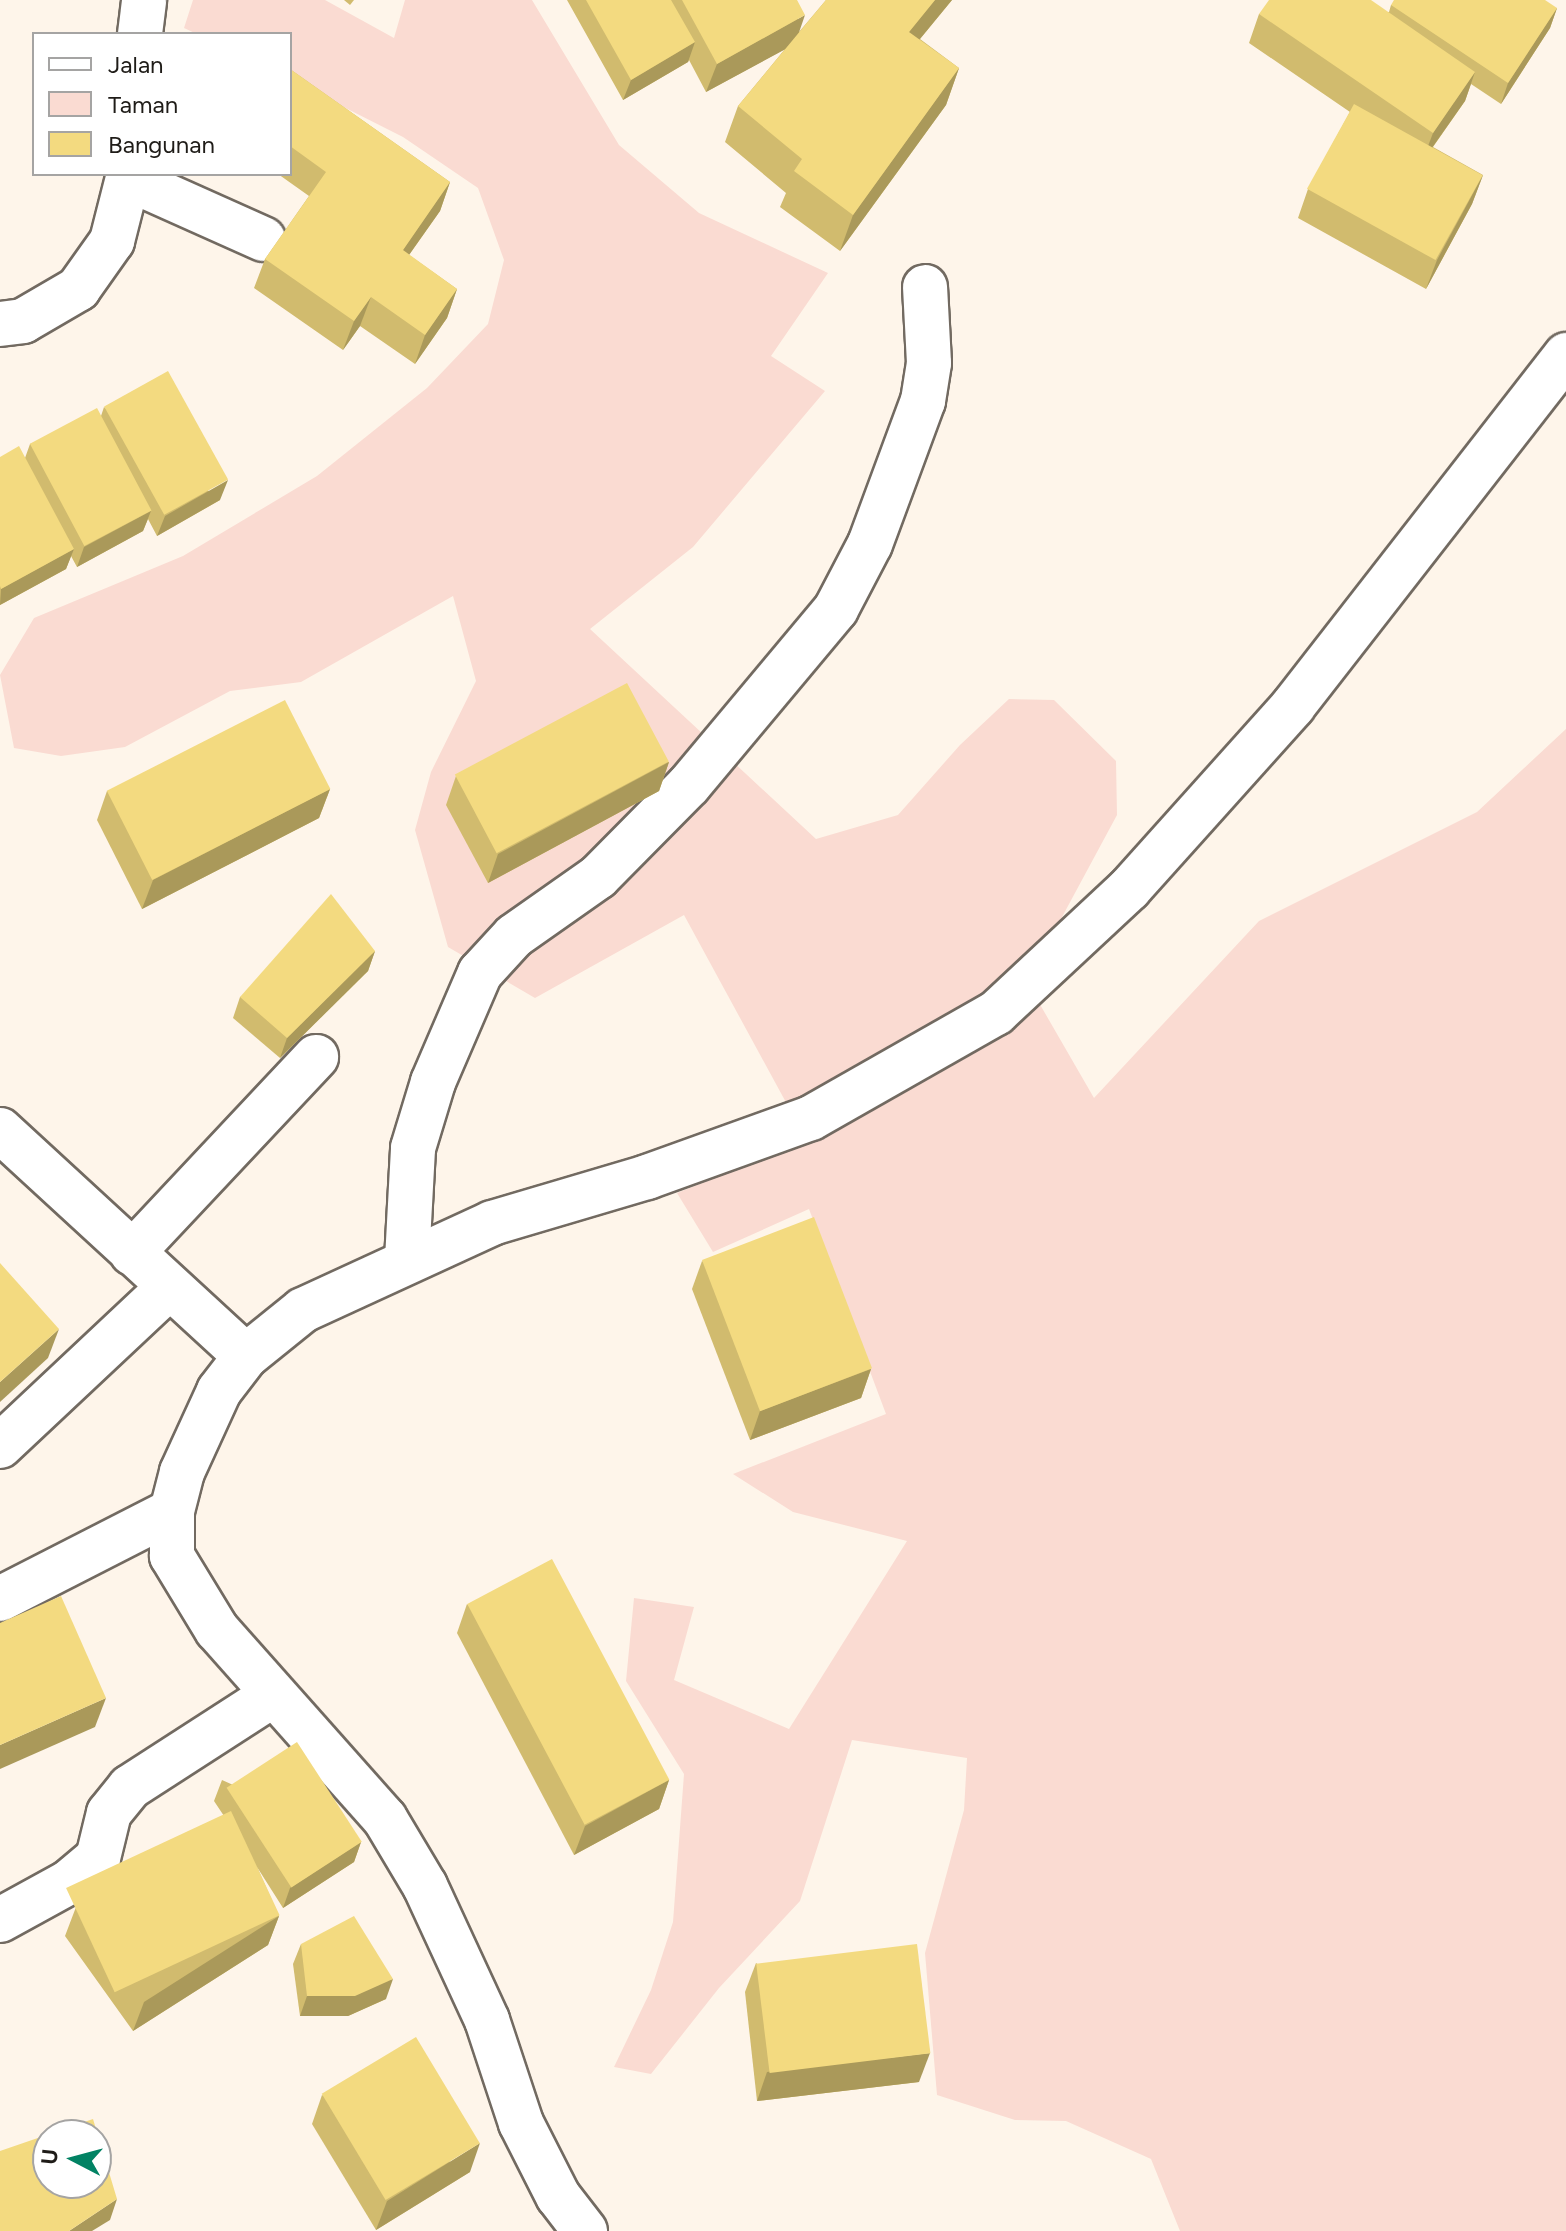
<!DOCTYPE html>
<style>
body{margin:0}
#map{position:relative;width:1566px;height:2231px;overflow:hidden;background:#fef5ea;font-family:Figtree,sans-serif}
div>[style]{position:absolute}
.green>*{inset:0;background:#fadbd2}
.roads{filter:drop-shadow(2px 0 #726a61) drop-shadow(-2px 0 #726a61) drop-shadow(0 2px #726a61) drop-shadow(0 -2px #726a61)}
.minor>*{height:44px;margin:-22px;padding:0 22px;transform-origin:22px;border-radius:22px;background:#fff}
.wall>*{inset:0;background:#d1bb6e}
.shaded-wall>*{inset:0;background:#aa995a}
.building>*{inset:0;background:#f3da80;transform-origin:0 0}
span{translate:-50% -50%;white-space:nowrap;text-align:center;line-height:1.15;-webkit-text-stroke:6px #fff;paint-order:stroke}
.legend{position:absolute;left:32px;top:32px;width:260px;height:144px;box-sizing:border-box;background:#fff;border:2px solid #a5a4a3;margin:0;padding:10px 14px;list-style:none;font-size:24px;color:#1f1c18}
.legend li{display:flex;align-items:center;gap:16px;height:40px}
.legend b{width:40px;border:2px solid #a5a4a3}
.north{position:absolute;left:32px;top:2119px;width:80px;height:80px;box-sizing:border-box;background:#fff;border:2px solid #a5a4a3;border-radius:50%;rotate:276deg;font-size:22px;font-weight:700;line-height:32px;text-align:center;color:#1f1c18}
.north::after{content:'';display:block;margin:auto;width:28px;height:36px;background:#028364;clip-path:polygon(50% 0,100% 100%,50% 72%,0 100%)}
</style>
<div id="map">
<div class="green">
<div style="clip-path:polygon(193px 0,325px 0,394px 38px,405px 0,532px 0,619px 145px,699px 213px,828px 273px,771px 356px,825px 391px,693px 547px,590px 629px,816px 839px,898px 815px,960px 745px,1009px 699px,1054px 700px,1116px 761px,1117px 815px,1027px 982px,1094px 1098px,1259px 921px,1477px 812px,1566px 729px,1566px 2231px,1180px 2231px,1151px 2159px,1066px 2121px,1015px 2120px,937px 2095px,925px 1953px,964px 1810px,967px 1758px,852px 1740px,800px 1901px,719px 1988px,651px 2074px,614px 2067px,651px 1990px,673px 1922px,684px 1774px,626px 1681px,634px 1598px,694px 1607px,674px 1680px,789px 1729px,907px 1541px,793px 1512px,733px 1474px,886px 1414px,809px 1209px,713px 1252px,677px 1193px,807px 1141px,684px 915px,535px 998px,448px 947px,415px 830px,431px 772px,476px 681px,453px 596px,301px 682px,230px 691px,125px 747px,61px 756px,14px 748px,0 675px,34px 618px,183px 556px,317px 476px,427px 388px,488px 324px,504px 260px,478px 188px,403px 137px,290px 80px,290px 34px,197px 34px,184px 28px)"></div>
</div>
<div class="roads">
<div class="minor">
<div style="left:140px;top:34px;width:34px;rotate:-83deg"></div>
<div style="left:129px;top:179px;width:147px;rotate:24.1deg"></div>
<div style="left:0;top:324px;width:23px;rotate:-7deg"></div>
<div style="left:23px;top:321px;width:64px;rotate:-30.2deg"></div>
<div style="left:78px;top:289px;width:59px;rotate:-54.7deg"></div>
<div style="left:112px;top:241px;width:69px;rotate:-75.8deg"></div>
<div style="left:0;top:1130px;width:334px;rotate:42.6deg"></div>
<div style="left:132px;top:1253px;width:269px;rotate:-46.8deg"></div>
<div style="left:407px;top:1260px;width:112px;rotate:-86.9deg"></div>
<div style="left:413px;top:1148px;width:69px;rotate:-73.1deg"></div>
<div style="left:433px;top:1082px;width:119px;rotate:-66.7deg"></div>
<div style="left:480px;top:973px;width:50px;rotate:-47.4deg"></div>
<div style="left:514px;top:936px;width:103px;rotate:-35.1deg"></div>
<div style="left:598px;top:877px;width:129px;rotate:-45.3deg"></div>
<div style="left:689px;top:785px;width:229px;rotate:-50.1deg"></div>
<div style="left:836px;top:609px;width:73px;rotate:-62.4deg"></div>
<div style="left:870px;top:544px;width:153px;rotate:-69.7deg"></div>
<div style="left:923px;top:401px;width:38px;rotate:-81deg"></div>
<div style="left:929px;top:363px;width:76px;rotate:-93deg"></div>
<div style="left:0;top:1446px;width:231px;rotate:-43.2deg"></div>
<div style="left:0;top:1599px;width:193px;rotate:-27.1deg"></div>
<div style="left:0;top:1920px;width:79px;rotate:-28.8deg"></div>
<div style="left:69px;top:1882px;width:38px;rotate:-40deg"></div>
<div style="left:98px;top:1858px;width:46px;rotate:-76.3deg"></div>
<div style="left:109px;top:1813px;width:33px;rotate:-51deg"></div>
<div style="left:130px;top:1787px;width:168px;rotate:-32.8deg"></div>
<div style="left:585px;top:2231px;width:44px;rotate:-127.6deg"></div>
<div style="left:558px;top:2196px;width:82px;rotate:-116.9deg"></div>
<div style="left:521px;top:2123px;width:108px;rotate:-108.3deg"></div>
<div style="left:487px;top:2020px;width:148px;rotate:-114.8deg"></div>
<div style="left:425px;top:1886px;width:78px;rotate:-120.8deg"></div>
<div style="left:385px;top:1819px;width:253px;rotate:-131.6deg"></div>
<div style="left:217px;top:1630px;width:87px;rotate:-121.3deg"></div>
<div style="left:172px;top:1556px;width:45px;rotate:-90deg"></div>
<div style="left:172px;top:1511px;width:40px;rotate:-75.6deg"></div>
<div style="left:182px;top:1472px;width:89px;rotate:-65.4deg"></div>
<div style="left:219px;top:1391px;width:44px;rotate:-52.4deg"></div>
<div style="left:246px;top:1356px;width:73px;rotate:-38.9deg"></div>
<div style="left:303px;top:1310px;width:208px;rotate:-24.7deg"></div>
<div style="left:492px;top:1223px;width:162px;rotate:-16.5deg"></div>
<div style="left:647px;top:1177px;width:174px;rotate:-19.8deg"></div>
<div style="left:811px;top:1118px;width:213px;rotate:-29.6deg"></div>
<div style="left:996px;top:1013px;width:182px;rotate:-43deg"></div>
<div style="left:1129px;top:889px;width:246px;rotate:-48.1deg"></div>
<div style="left:1293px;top:706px;width:445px;rotate:-52.1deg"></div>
</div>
</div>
<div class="wall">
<div style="clip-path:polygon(344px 0,354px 0,350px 5px)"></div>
<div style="clip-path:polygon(567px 0,797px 0,799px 32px,826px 0,952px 0,920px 39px,959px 68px,946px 105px,840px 251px,780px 207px,786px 193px,725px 142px,738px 106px,785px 49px,706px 92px,689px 60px,688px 62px,623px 100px)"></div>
<div style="clip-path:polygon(1391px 5px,1557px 8px,1550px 28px,1501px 104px,1471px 84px,1465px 101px,1433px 147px,1483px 175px,1472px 204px,1426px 289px,1298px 218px,1308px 189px,1350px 112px,1249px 43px,1259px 14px,1389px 12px)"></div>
<div style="clip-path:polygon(290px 69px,450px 182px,440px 211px,409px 255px,457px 289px,447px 318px,415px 364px,360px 326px,343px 350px,254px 288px,265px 259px,309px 196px,278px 174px,290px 174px)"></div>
<div style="clip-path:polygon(104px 407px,220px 500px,157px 536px,148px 519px,143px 531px,77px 567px,71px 556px,66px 569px,0 605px,0 457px,25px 458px,30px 444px,101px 416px)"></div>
<div style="clip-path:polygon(669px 762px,659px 791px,488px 883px,446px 805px,456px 776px)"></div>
<div style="clip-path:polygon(330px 789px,319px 818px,142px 909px,97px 820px,107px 791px)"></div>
<div style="clip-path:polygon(375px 951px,368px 971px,280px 1058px,233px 1018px,240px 997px)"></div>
<div style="clip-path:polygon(702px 1261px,871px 1369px,861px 1398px,750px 1440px,692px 1289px)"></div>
<div style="clip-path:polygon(467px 1604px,669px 1780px,659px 1809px,574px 1855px,457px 1633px)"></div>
<div style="clip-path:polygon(222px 1780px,361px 1842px,354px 1862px,283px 1908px,257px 1867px,279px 1916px,268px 1945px,133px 2031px,65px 1936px,76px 1907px,224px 1816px,214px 1801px)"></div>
<div style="clip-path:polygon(301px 1944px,386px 1999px,348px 2016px,300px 2016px,293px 1964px)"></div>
<div style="clip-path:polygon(756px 1963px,919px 2082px,757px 2101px,745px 1992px)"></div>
<div style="clip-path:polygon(322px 2095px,470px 2172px,376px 2230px,312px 2124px)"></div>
</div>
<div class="shaded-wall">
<div style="clip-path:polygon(935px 0,952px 0,896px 68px,909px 32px)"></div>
<div style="clip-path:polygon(1557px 8px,1550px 28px,1501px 104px,1508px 83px)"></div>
<div style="clip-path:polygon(805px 15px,795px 44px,706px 92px,717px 64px)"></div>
<div style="clip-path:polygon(695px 42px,688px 62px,623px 100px,631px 80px)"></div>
<div style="clip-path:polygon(959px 68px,946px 105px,840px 251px,853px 215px)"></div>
<div style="clip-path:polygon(1475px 72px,1465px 101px,1422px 162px,1433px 133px)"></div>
<div style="clip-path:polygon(1483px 175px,1472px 204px,1426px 289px,1437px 260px)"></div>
<div style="clip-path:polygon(450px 182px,440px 211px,392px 279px,403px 250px)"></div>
<div style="clip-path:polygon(457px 289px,447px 318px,415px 364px,425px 335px)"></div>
<div style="clip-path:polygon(371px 297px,360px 326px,343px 350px,354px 321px)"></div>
<div style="clip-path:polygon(228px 480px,220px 500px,157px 536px,165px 516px)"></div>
<div style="clip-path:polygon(151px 511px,143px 531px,77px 567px,84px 547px)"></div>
<div style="clip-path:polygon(74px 549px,66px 569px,0 605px,1px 589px)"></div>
<div style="clip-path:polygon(669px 762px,659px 791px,488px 883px,498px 854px)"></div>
<div style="clip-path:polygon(330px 789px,319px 818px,142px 909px,153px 880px)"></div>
<div style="clip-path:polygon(375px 951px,368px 971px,280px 1058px,287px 1038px)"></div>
<div style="clip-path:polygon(59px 1329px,48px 1358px,0 1402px,0 1382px)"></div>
<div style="clip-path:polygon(871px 1369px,861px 1398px,750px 1440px,760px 1411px)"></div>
<div style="clip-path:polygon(106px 1698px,95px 1727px,0 1769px,0 1745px)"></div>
<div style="clip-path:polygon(669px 1780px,659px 1809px,574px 1855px,585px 1826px)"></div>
<div style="clip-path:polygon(361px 1842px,354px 1862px,283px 1908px,290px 1888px)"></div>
<div style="clip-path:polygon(279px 1916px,268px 1945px,133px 2031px,144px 2002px)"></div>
<div style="clip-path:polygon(393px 1979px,386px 1999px,348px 2016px,300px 2016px,307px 1996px)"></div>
<div style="clip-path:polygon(930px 2053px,919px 2082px,757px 2101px,767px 2072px)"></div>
<div style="clip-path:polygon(480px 2143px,470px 2172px,376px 2230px,387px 2201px)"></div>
<div style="clip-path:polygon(117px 2199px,110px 2220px,92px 2231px,69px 2231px)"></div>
</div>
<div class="building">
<div style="clip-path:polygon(586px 0,671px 0,695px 42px,631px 80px)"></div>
<div style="clip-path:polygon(682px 0,797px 0,805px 15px,717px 64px)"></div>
<div style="clip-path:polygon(826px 0,935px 0,909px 32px,959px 68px,853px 215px,794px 171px,802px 159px,738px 106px)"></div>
<div style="clip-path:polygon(1269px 0,1371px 0,1475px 72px,1433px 133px,1259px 14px)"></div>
<div style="clip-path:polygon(1394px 0,1545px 0,1557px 8px,1508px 83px,1391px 5px)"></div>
<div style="clip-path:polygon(290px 69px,450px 182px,403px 250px,457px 289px,425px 335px,371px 297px,354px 321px,265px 259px,326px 172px,290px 146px)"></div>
<div style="left:1354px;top:104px;width:147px;height:97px;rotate:29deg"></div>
<div style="left:168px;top:371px;width:124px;height:73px;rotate:61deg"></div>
<div style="left:97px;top:408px;width:116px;height:76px;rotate:62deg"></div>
<div style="clip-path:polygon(19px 446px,74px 549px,1px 589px,0 586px,0 457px)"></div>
<div style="left:627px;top:683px;width:89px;height:195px;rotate:62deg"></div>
<div style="left:285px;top:700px;width:100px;height:200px;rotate:63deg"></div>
<div style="clip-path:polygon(331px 894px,375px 951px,287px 1038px,240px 997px)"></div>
<div style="left:814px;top:1217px;width:162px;height:120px;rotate:69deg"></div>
<div style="clip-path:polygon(0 1263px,59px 1329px,0 1382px)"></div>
<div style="left:552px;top:1559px;width:250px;height:96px;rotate:62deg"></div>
<div style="clip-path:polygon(61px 1596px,106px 1698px,0 1745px,0 1623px)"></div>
<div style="left:297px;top:1742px;width:119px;height:84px;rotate:57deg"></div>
<div style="left:231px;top:1811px;width:115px;height:182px;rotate:65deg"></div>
<div style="clip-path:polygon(354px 1916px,393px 1979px,355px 1996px,307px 1996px,301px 1944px)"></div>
<div style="left:917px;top:1944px;width:110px;height:162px;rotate:83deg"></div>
<div style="left:416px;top:2037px;width:124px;height:110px;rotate:59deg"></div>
<div style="clip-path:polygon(evenodd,93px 2119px,117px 2199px,69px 2231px,0 2231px,0 2151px,93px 2119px,48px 2135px,96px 2135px,96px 2183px,48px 2183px,48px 2135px)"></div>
</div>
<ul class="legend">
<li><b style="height:10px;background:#fff"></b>Jalan</li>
<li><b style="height:22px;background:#fadbd2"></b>Taman</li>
<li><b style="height:22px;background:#f3da80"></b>Bangunan</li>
</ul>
<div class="north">U</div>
</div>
